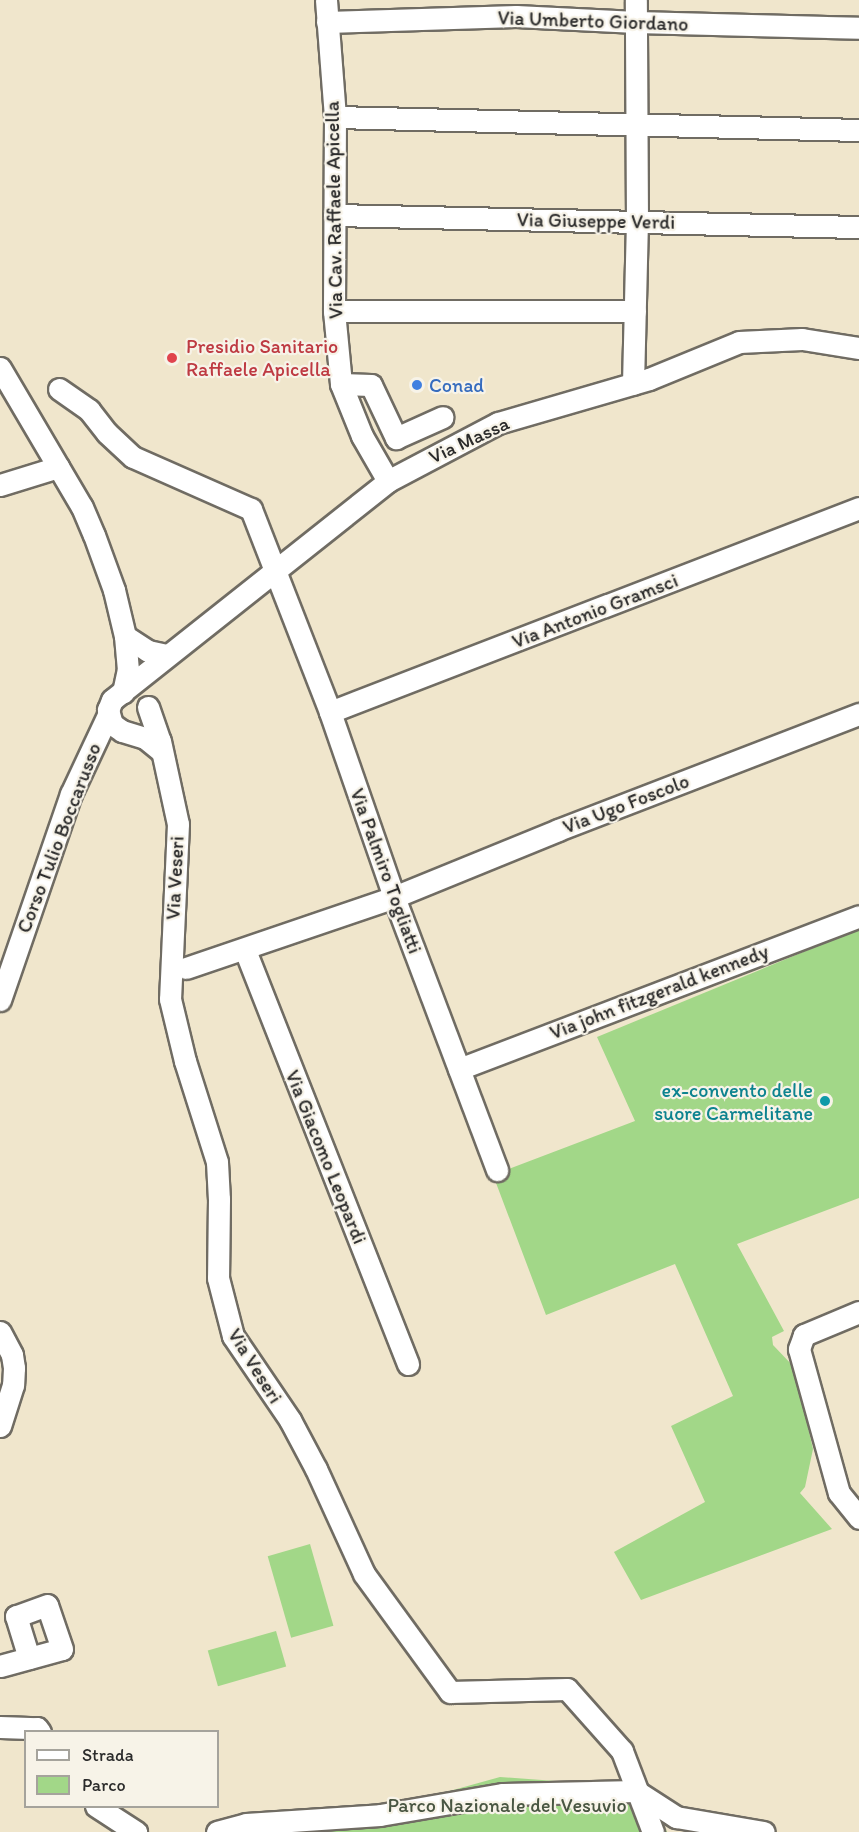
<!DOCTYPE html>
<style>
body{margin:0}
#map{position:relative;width:859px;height:1832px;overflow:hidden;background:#f0e6cc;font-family:Itim,sans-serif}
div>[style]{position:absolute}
.green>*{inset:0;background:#a2d788;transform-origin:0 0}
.roads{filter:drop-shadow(2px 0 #706c63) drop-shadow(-2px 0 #706c63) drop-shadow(0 2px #706c63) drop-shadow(0 -2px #706c63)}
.minor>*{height:21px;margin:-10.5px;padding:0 10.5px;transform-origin:10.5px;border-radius:10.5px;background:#fff}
.dots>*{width:16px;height:16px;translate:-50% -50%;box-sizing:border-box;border:3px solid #f7f3e8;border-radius:50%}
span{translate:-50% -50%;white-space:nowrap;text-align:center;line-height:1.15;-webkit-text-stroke:4.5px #f7f3e8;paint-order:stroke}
.street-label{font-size:20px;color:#2b2b2b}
.health-label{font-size:20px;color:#be3a42}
.left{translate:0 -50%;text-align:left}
.shop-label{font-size:20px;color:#366cbe}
.culture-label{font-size:20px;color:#0d838f}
.right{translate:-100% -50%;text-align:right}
.park-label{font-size:20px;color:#495642}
.legend{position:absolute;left:24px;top:1730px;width:195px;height:78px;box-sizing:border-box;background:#f7f3e8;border:2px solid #a5a39c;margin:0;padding:8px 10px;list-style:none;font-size:18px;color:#2b2b2b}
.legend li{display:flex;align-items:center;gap:12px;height:30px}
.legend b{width:30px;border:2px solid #a5a39c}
</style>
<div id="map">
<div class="green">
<div style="clip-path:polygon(859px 929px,859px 1198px,737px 1244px,784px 1331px,772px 1337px,773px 1345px,794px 1367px,813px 1449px,805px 1487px,800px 1493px,832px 1529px,641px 1600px,614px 1552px,705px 1502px,671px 1426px,733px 1396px,675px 1264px,546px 1315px,493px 1175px,635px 1121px,597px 1037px)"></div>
<div style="left:310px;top:1544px;width:85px;height:44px;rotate:74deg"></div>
<div style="left:276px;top:1631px;width:37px;height:71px;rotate:74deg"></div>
<div style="clip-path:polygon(500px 1777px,598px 1784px,654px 1805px,667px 1832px,229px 1832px,226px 1818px,392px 1807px)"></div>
</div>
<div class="roads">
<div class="minor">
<div style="left:326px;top:0;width:117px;rotate:85.6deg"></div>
<div style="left:335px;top:117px;width:194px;rotate:90.3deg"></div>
<div style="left:334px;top:311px;width:73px;rotate:84.5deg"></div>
<div style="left:341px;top:384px;width:56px;rotate:68deg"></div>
<div style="left:362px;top:436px;width:52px;rotate:60deg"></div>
<div style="left:327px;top:22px;width:189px;rotate:-1.8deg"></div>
<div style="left:516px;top:16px;width:120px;rotate:2.9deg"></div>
<div style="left:636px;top:22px;width:223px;rotate:1.5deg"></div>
<div style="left:335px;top:117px;width:524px;rotate:1.42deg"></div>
<div style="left:334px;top:215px;width:525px;rotate:1.31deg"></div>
<div style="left:334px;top:311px;width:301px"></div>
<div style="left:0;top:368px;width:161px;rotate:59.5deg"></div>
<div style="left:82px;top:507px;width:30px;rotate:67deg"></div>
<div style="left:94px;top:535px;width:59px;rotate:70deg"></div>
<div style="left:114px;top:590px;width:47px;rotate:76.6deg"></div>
<div style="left:125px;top:636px;width:33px;rotate:85deg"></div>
<div style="left:128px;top:669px;width:24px;rotate:102deg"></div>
<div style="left:341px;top:384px;width:30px;rotate:2deg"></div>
<div style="left:371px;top:385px;width:59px;rotate:64.7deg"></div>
<div style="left:396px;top:438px;width:51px;rotate:-24.1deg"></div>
<div style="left:633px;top:384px;width:162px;rotate:-88.6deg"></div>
<div style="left:637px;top:222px;width:222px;rotate:-90.3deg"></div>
<div style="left:59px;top:389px;width:37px;rotate:35deg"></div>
<div style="left:89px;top:410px;width:29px;rotate:52deg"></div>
<div style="left:107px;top:433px;width:35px;rotate:43deg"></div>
<div style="left:133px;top:457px;width:129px;rotate:23.8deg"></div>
<div style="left:251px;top:509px;width:218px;rotate:68.7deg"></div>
<div style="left:330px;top:712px;width:196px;rotate:70.9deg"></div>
<div style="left:394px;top:897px;width:292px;rotate:69.3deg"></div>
<div style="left:0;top:485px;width:61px;rotate:-17.2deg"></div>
<div style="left:125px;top:636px;width:27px;rotate:33deg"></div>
<div style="left:148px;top:651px;width:19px;rotate:12deg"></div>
<div style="left:148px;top:707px;width:36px;rotate:71deg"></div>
<div style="left:160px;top:741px;width:85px;rotate:77.8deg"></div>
<div style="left:178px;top:824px;width:175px;rotate:92.6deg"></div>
<div style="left:170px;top:999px;width:64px;rotate:76.4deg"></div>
<div style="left:185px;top:1061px;width:106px;rotate:72.4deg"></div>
<div style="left:217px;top:1162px;width:37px;rotate:87deg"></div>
<div style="left:219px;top:1199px;width:79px;rotate:90.7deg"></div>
<div style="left:218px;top:1278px;width:60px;rotate:75.5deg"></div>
<div style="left:233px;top:1336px;width:102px;rotate:55.8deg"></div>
<div style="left:290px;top:1420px;width:55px;rotate:62deg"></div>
<div style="left:316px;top:1469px;width:115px;rotate:65.4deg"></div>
<div style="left:364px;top:1574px;width:146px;rotate:53.9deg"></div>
<div style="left:450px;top:1692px;width:117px;rotate:-1.5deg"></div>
<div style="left:567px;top:1689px;width:83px;rotate:48.4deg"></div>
<div style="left:622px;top:1751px;width:87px;rotate:69.1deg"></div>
<div style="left:330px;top:712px;width:567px;rotate:-21.09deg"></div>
<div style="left:160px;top:750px;width:19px;rotate:-141deg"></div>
<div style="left:145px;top:738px;width:24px;rotate:-163deg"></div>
<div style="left:122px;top:731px;width:12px;rotate:-145deg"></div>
<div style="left:112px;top:724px;width:15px;rotate:-106deg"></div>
<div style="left:108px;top:710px;width:11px;rotate:-68deg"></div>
<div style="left:112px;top:700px;width:352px;rotate:-38.4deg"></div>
<div style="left:388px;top:481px;width:124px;rotate:-27.8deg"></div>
<div style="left:498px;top:423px;width:157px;rotate:-16.2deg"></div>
<div style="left:649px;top:379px;width:97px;rotate:-22.3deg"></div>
<div style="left:739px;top:342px;width:63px;rotate:-2.7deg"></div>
<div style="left:802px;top:339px;width:58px;rotate:9deg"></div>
<div style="left:245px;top:950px;width:445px;rotate:68.5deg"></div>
<div style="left:186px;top:968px;width:220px;rotate:-18.8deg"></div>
<div style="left:394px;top:897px;width:177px;rotate:-22.2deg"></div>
<div style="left:558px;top:830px;width:323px;rotate:-21.1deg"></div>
<div style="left:0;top:1000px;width:218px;rotate:-71deg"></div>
<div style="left:71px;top:794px;width:89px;rotate:-64.9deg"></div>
<div style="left:459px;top:1069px;width:428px;rotate:-20.9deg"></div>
<div style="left:859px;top:1312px;width:60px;rotate:157.3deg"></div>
<div style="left:804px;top:1335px;width:15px;rotate:110deg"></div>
<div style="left:799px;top:1349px;width:149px;rotate:74.5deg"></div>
<div style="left:839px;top:1493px;width:32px;rotate:51deg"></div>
<div style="left:0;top:1332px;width:26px;rotate:62deg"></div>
<div style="left:12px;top:1355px;width:13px;rotate:81deg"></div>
<div style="left:14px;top:1368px;width:17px;rotate:93deg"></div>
<div style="left:13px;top:1385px;width:43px;rotate:107.6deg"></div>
<div style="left:0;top:1666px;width:64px;rotate:-15.3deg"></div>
<div style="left:62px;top:1649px;width:46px;rotate:-108.8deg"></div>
<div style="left:47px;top:1605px;width:33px;rotate:160deg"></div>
<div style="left:16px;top:1616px;width:44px;rotate:72.8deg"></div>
<div style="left:0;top:1727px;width:37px;rotate:2deg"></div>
<div style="left:37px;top:1728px;width:5px;rotate:53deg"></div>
<div style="left:96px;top:1806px;width:48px;rotate:33deg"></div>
<div style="left:217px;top:1832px;width:30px;rotate:-15deg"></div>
<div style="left:246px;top:1824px;width:134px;rotate:-3.8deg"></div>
<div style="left:380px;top:1815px;width:125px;rotate:-9.7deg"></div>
<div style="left:503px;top:1794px;width:133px;rotate:-1.3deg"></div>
<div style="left:636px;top:1791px;width:48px;rotate:33deg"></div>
<div style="left:676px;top:1817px;width:89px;rotate:9.7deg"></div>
</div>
</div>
<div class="dots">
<div style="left:172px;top:358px;background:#e0444e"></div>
<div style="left:417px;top:385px;background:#3f7fe0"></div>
<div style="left:825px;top:1101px;background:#0f9aa8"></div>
</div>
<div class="street-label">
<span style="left:593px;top:21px;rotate:2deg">Via Umberto Giordano</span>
<span style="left:334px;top:210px;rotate:-91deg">Via Cav. Raffaele Apicella</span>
<span style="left:596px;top:221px;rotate:1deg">Via Giuseppe Verdi</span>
<span style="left:469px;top:440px;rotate:-25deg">Via Massa</span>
<span style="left:595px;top:611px;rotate:-21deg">Via Antonio Gramsci</span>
<span style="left:626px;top:804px;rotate:-21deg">Via Ugo Foscolo</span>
<span style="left:59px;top:838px;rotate:-69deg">Corso Tulio Boccarusso</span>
<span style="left:386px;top:871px;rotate:70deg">Via Palmiro Togliatti</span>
<span style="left:175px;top:878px;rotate:-87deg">Via Veseri</span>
<span style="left:659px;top:992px;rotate:-21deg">Via john fitzgerald kennedy</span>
<span style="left:326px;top:1157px;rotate:68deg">Via Giacomo Leopardi</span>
<span style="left:255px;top:1366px;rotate:58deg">Via Veseri</span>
</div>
<div class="health-label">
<span class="left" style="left:186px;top:358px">Presidio Sanitario<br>Raffaele Apicella</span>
</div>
<div class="shop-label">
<span class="left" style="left:429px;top:385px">Conad</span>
</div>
<div class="culture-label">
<span class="right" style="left:813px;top:1102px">ex-convento delle<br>suore Carmelitane</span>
</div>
<div class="park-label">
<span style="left:507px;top:1805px">Parco Nazionale del Vesuvio</span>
</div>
<ul class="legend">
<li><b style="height:8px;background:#fff"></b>Strada</li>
<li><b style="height:16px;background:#a2d788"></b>Parco</li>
</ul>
</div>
